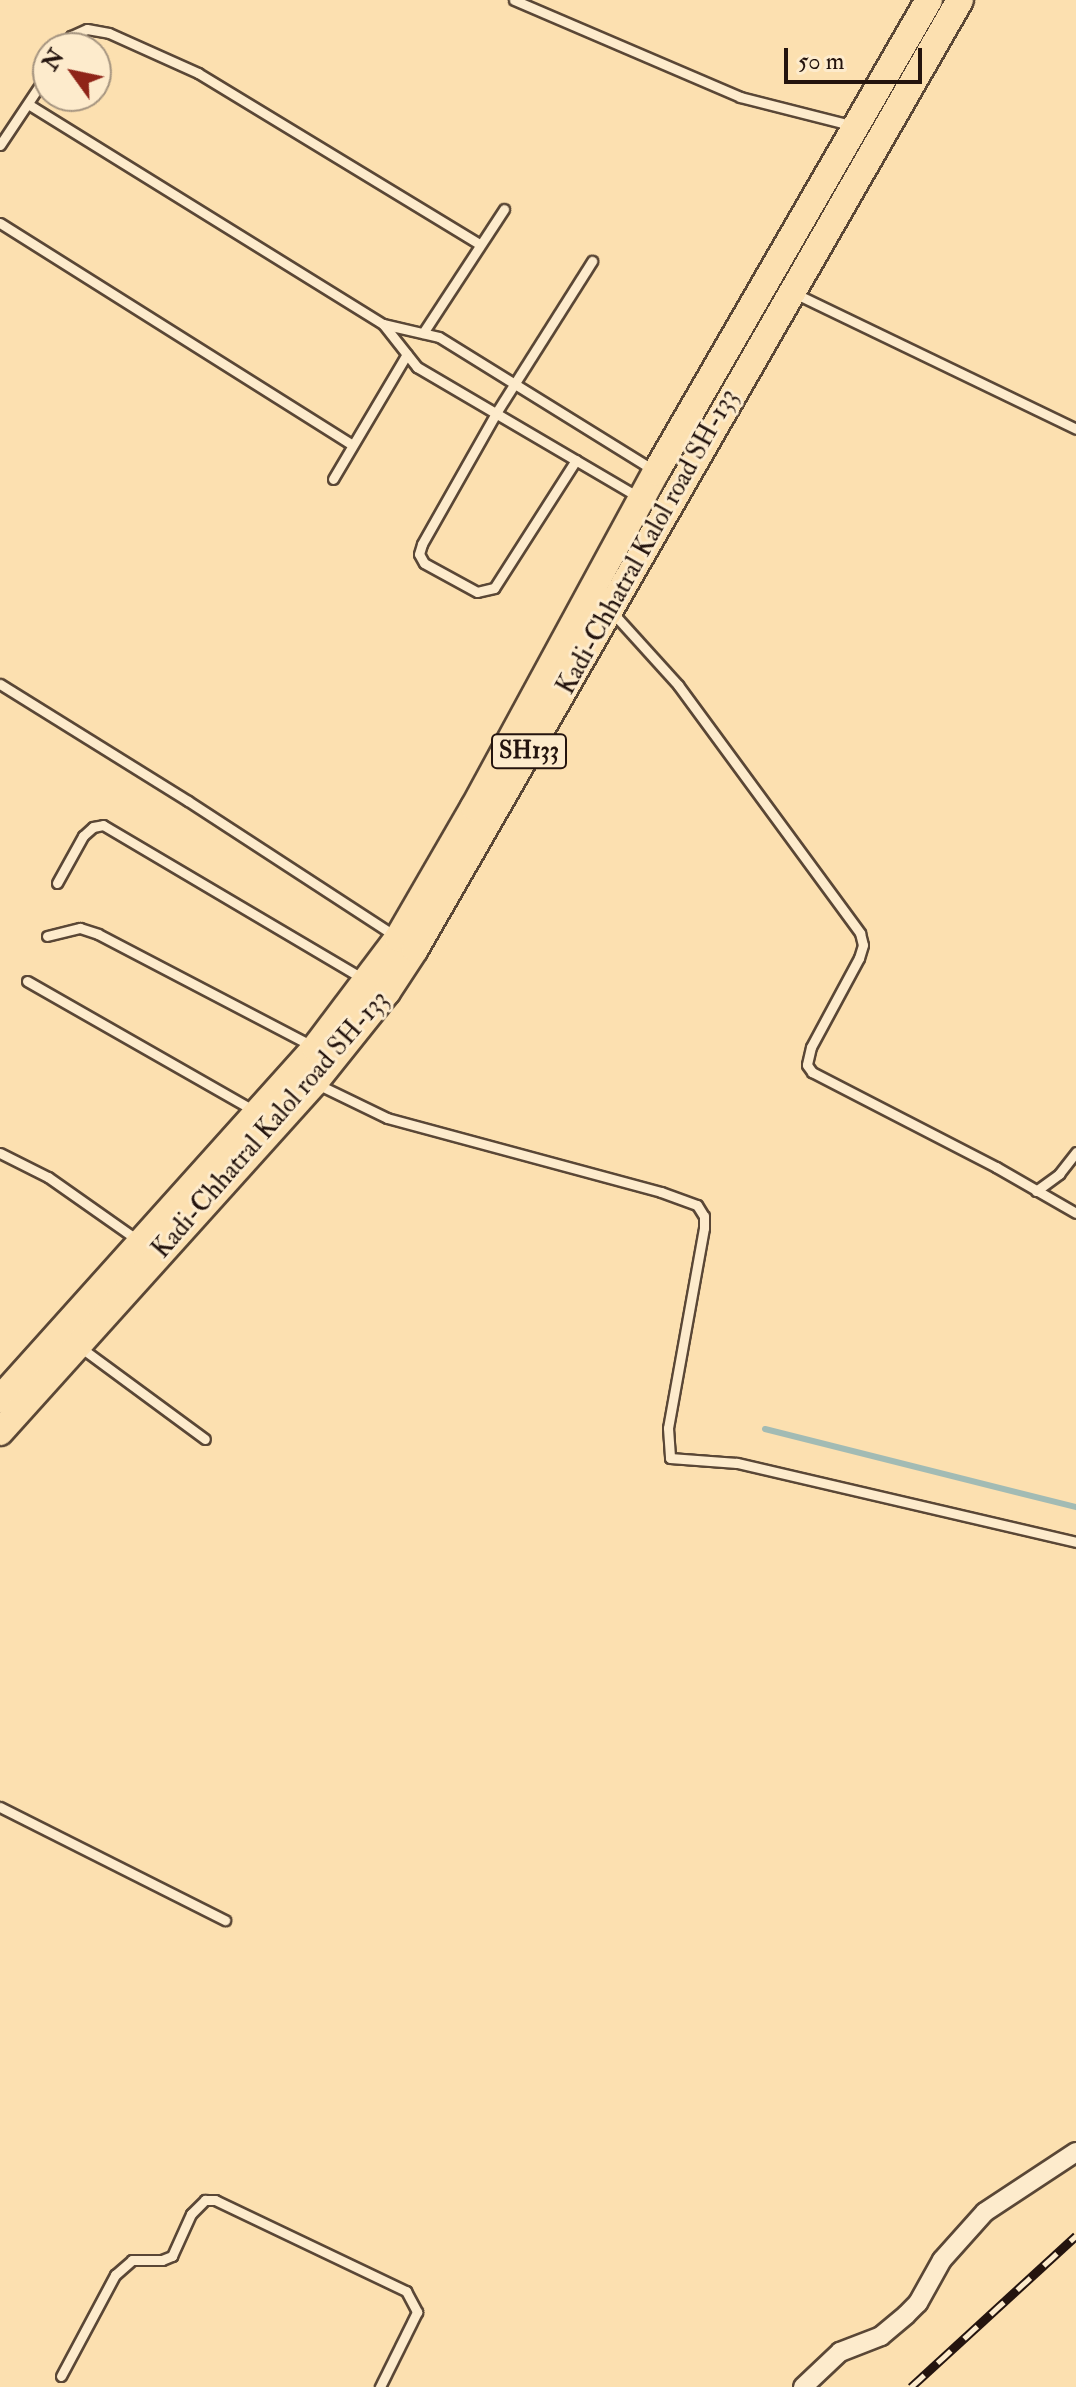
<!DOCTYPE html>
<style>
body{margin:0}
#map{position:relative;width:1076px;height:2387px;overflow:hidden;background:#fce0b0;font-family:"IM FELL Double Pica",serif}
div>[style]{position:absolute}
.stream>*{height:6px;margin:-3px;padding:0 3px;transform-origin:3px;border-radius:3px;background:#a2bbb4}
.roads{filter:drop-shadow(2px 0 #5a4736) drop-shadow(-2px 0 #5a4736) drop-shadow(0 2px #5a4736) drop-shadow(0 -2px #5a4736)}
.service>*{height:9px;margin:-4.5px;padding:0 4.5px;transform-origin:4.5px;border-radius:4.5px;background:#fdebcc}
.minor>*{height:18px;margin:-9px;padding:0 9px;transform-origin:9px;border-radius:9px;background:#fdebcc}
.primary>*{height:26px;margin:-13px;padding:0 13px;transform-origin:13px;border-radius:13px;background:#fce0b0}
.rail>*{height:9px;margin-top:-4.5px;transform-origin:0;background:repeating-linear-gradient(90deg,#fdebcc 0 18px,#24140e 0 36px);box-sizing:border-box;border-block:2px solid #24140e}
span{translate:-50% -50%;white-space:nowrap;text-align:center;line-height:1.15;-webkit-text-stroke:6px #fdebcc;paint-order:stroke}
.shield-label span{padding:2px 6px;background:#fdebcc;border:2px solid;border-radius:6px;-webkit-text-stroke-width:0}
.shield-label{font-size:24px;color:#24140e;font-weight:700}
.street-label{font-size:26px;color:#24140e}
.north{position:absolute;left:32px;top:32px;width:80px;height:80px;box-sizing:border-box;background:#fdebcc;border:2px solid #a69580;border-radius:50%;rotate:303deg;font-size:22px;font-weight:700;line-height:32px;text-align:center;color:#24140e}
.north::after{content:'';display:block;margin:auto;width:28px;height:36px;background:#8f2418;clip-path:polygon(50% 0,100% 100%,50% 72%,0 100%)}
.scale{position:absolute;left:784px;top:48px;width:138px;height:36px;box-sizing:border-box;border:4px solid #24140e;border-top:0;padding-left:10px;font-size:24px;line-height:28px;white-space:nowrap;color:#24140e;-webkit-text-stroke:6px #fdebcc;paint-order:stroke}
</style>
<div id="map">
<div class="stream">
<div style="left:765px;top:1429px;width:321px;rotate:14.1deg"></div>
</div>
<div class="roads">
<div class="service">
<div style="left:514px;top:0;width:246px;rotate:23.2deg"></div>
<div style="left:740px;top:97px;width:114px;rotate:14.2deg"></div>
<div style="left:64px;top:48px;width:14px;rotate:-60deg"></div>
<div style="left:71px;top:36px;width:17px;rotate:-24deg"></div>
<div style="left:87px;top:29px;width:22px;rotate:10deg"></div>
<div style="left:109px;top:33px;width:98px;rotate:24.2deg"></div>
<div style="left:198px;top:73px;width:329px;rotate:31.3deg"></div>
<div style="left:28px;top:104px;width:418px;rotate:31.8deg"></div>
<div style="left:383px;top:324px;width:57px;rotate:13.1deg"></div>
<div style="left:439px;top:337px;width:254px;rotate:31.8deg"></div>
<div style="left:0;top:145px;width:87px;rotate:-56.3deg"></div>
<div style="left:0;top:223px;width:415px;rotate:32.2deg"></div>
<div style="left:794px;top:293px;width:313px;rotate:25.7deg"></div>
<div style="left:383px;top:324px;width:55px;rotate:51.7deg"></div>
<div style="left:417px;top:367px;width:257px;rotate:30.4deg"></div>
<div style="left:423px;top:333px;width:148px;rotate:-56.8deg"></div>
<div style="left:576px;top:460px;width:152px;rotate:122.6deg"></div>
<div style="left:494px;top:588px;width:17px;rotate:167deg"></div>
<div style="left:477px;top:592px;width:60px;rotate:-151.3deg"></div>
<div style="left:424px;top:563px;width:10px;rotate:-119deg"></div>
<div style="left:419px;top:554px;width:10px;rotate:-73deg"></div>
<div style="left:422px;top:544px;width:150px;rotate:-60.5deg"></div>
<div style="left:496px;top:413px;width:180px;rotate:-57.7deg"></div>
<div style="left:333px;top:479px;width:145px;rotate:-59.4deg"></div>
<div style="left:613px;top:613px;width:97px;rotate:47.9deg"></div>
<div style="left:678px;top:685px;width:308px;rotate:53.7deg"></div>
<div style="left:860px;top:933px;width:12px;rotate:76deg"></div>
<div style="left:863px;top:945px;width:14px;rotate:107deg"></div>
<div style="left:859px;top:958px;width:101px;rotate:118.3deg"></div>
<div style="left:811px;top:1047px;width:18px;rotate:103deg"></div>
<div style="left:807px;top:1065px;width:9px;rotate:54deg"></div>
<div style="left:812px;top:1072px;width:207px;rotate:27.3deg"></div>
<div style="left:996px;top:1167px;width:92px;rotate:29.9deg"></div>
<div style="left:0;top:684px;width:221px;rotate:31.9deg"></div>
<div style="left:188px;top:801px;width:247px;rotate:33.1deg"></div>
<div style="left:57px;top:883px;width:54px;rotate:-61deg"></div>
<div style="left:83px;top:836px;width:13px;rotate:-42deg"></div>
<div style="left:93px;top:827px;width:10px;rotate:-11deg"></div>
<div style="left:103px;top:825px;width:302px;rotate:30.6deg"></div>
<div style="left:47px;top:936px;width:34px;rotate:-14deg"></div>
<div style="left:80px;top:928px;width:19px;rotate:18deg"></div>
<div style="left:98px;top:934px;width:244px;rotate:27.6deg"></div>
<div style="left:27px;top:981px;width:262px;rotate:29.7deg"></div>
<div style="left:317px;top:1084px;width:78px;rotate:25.9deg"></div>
<div style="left:387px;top:1118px;width:284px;rotate:15.1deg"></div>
<div style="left:661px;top:1192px;width:38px;rotate:20deg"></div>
<div style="left:697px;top:1205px;width:13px;rotate:58deg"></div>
<div style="left:704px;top:1216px;width:12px;rotate:90deg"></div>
<div style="left:704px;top:1228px;width:203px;rotate:100.2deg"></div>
<div style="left:668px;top:1428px;width:30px;rotate:86deg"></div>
<div style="left:670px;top:1458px;width:67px;rotate:4.3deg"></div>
<div style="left:737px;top:1463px;width:348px;rotate:13.1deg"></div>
<div style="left:0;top:1153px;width:54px;rotate:26.6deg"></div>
<div style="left:48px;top:1177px;width:111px;rotate:35.1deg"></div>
<div style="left:1036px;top:1191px;width:29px;rotate:-36deg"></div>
<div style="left:1059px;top:1174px;width:28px;rotate:-52deg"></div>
<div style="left:80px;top:1347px;width:155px;rotate:36.4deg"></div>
<div style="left:0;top:1807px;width:252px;rotate:26.7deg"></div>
<div style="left:61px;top:2376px;width:115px;rotate:-61.9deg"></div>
<div style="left:115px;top:2275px;width:23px;rotate:-41deg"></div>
<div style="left:132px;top:2260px;width:30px"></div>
<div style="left:162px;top:2260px;width:11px;rotate:-22deg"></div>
<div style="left:172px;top:2256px;width:46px;rotate:-65.7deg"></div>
<div style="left:191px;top:2214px;width:20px;rotate:-45deg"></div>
<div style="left:205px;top:2200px;width:10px"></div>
<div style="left:215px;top:2200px;width:212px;rotate:25.5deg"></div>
<div style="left:406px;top:2291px;width:24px;rotate:62deg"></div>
<div style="left:417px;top:2312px;width:84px;rotate:116.3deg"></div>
</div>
<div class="minor">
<div style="left:803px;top:2387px;width:51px;rotate:-43.4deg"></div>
<div style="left:840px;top:2352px;width:44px;rotate:-21.3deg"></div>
<div style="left:881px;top:2336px;width:33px;rotate:-40deg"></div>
<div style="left:906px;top:2315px;width:17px;rotate:-45deg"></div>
<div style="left:918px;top:2303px;width:49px;rotate:-60.8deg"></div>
<div style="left:942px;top:2260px;width:64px;rotate:-48.1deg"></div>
<div style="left:985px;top:2212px;width:109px;rotate:-33.4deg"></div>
</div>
<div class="primary">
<div style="left:0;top:1399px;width:472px;rotate:-48.1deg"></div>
<div style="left:315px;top:1048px;width:138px;rotate:-53deg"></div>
<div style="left:398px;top:938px;width:151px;rotate:-59.9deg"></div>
<div style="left:474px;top:807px;width:381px;rotate:-61.5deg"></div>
<div style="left:656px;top:472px;width:545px;rotate:-59.96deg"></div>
<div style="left:0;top:1432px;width:469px;rotate:-48deg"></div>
<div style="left:314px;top:1083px;width:117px;rotate:-51.3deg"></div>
<div style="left:387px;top:992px;width:51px;rotate:-56.9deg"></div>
<div style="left:415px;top:949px;width:1094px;rotate:-60.13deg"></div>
</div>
</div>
<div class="rail">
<div style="left:911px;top:2387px;width:224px;rotate:-42.5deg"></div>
</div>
<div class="shield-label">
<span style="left:529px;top:751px">SH133</span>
</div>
<div class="street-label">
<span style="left:648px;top:542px;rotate:-61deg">Kadi-Chhatral Kalol road SH-133</span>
<span style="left:271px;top:1125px;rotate:-49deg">Kadi-Chhatral Kalol road SH-133</span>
</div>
<div class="north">N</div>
<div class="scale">50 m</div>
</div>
